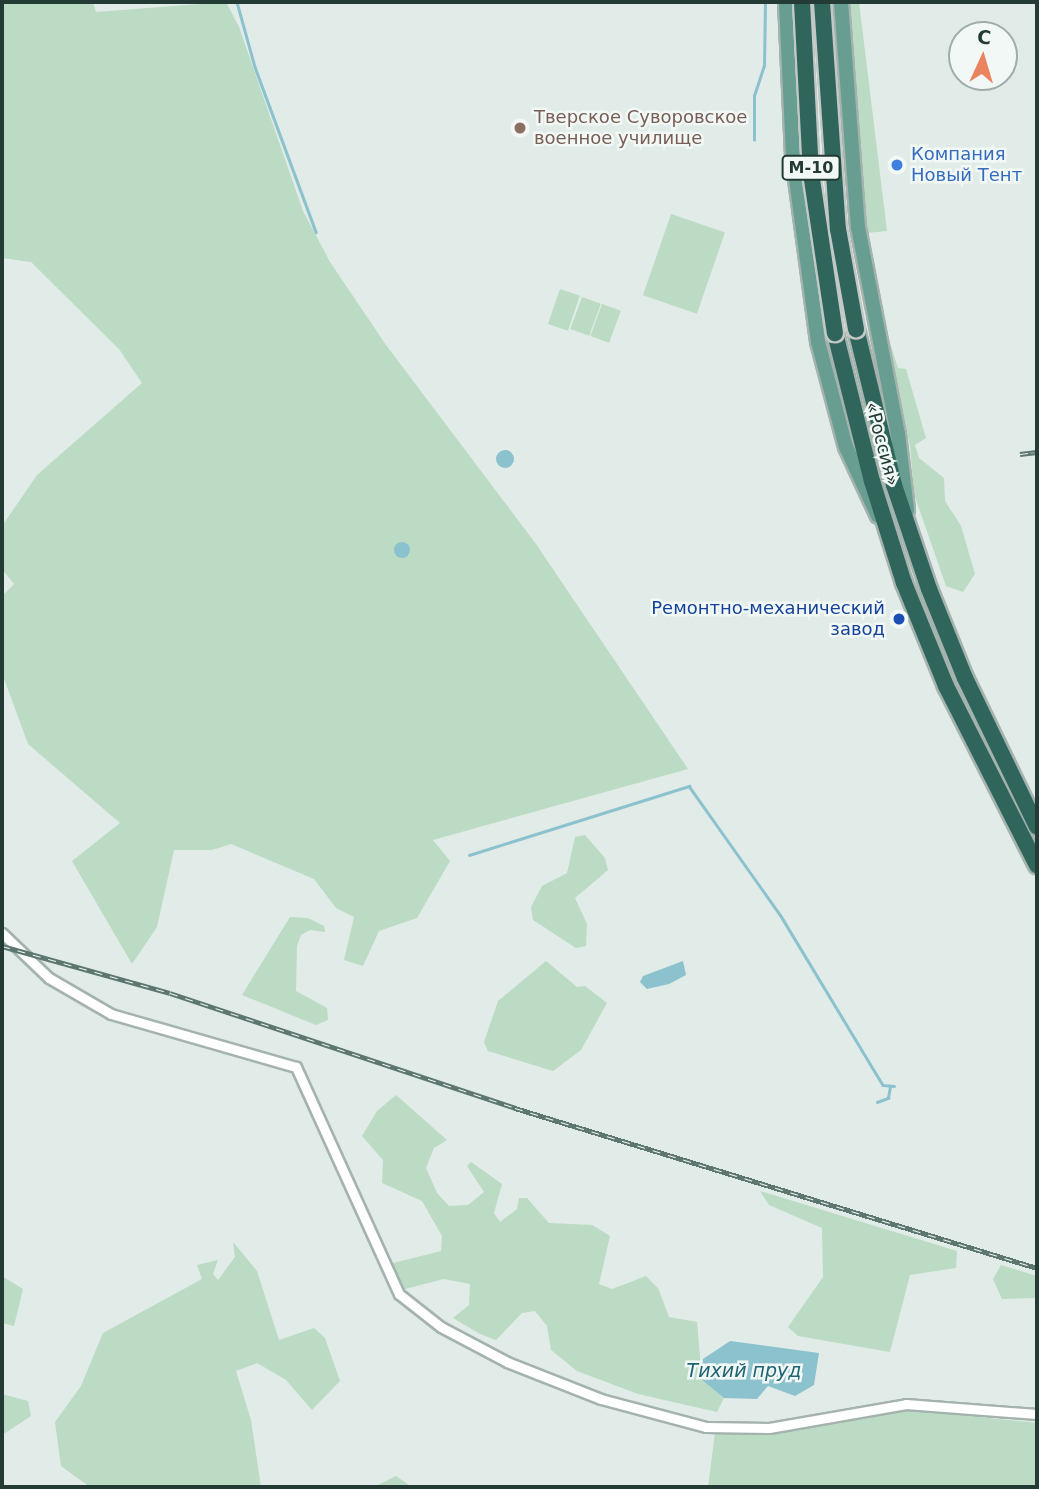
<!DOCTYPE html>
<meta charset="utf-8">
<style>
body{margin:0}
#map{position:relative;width:1039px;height:1489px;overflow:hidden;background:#e1ebe7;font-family:"DejaVu Sans",sans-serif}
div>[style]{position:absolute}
.green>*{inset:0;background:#bbdbc4;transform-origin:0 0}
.water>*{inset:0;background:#8cc2cd}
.round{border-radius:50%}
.stream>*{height:2.5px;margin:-1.25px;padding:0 1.25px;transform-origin:1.25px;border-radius:1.25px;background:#8cc2cd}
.roads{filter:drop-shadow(2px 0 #a4b3ae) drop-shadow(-2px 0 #a4b3ae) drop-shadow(0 2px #a4b3ae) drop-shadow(0 -2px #a4b3ae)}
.street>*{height:9px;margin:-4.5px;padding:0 4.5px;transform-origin:4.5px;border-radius:4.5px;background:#fff}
.primary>*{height:14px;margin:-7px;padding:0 7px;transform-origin:7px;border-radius:7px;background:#689e91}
.highway>*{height:16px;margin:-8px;padding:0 8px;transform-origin:8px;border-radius:8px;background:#30655b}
.rail>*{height:5px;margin-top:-2.5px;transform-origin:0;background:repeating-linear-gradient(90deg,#f1f8f5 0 8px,#5d7670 0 16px);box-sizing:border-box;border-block:2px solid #5d7670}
.bridges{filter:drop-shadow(2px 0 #c1c8c6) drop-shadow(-2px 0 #c1c8c6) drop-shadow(0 2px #c1c8c6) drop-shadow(0 -2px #c1c8c6)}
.highway-bridge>*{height:16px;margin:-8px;padding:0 8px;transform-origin:8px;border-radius:8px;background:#30655b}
.dots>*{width:19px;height:19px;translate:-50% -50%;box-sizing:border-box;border:4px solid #f1f8f5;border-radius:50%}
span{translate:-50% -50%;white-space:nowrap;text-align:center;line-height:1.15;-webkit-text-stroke:5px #f1f8f5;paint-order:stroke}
.shield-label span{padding:2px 5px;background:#f1f8f5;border:2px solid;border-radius:5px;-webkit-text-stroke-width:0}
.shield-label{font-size:16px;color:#233b34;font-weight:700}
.education-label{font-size:18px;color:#785e54}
.left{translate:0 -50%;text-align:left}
.shop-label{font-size:18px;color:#366cbe}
.street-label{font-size:18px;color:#233b34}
.transit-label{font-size:18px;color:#164399}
.right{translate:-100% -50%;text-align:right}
.water-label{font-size:19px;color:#206473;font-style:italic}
.frame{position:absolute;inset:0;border:4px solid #233b34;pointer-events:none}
.north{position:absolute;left:948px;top:21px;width:70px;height:70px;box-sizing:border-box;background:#f1f8f5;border:2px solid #9faca8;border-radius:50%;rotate:4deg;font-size:19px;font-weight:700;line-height:28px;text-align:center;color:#233b34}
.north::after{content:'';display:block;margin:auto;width:24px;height:32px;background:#ea8460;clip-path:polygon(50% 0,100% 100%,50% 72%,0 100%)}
</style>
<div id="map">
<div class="green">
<div style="clip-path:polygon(2px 2px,93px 2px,96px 12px,226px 2px,239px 27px,303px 211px,330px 262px,386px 345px,536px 544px,688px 769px,433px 840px,450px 861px,417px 918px,379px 931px,363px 966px,344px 960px,354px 917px,336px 908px,314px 879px,231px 844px,212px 850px,174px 850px,157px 927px,132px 964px,72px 861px,120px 823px,28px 744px,2px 673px,2px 596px,14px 584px,2px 569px,2px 526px,37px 475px,142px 383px,119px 349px,31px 262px,2px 258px)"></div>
<div style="clip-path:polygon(849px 2px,859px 2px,887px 231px,866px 233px)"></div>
<div style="left:671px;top:214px;width:57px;height:86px;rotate:19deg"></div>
<div style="left:560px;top:289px;width:21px;height:37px;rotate:19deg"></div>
<div style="left:582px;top:297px;width:20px;height:34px;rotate:20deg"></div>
<div style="left:602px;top:304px;width:20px;height:34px;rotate:20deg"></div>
<div style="clip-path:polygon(886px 330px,898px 368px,906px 369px,926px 438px,915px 445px,919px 458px,944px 478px,945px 501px,961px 526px,975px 574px,963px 592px,946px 586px,914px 494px,910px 446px)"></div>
<div style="clip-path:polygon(585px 835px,605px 858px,608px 870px,575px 898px,587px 924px,586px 946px,576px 948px,533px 920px,531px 907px,542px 886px,567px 873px,575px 837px)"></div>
<div style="clip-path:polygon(290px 917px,308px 918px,324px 926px,325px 932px,310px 930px,301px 935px,297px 946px,296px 991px,327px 1008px,328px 1020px,316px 1025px,242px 995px)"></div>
<div style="clip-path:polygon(546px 961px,577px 987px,585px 986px,607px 1003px,581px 1050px,553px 1071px,488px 1051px,484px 1042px,498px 1001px)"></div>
<div style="clip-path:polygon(396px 1095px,447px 1140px,434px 1148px,426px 1168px,437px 1193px,449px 1206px,468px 1205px,484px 1192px,467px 1166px,471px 1162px,502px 1184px,494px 1213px,500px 1222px,517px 1209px,519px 1198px,527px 1198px,549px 1223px,592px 1225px,610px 1236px,599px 1284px,612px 1289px,646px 1276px,658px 1288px,669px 1317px,697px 1322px,702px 1380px,724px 1398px,717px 1412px,638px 1394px,577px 1371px,551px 1350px,547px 1326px,535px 1311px,522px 1313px,496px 1340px,480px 1334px,453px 1318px,469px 1305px,470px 1284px,444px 1279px,401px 1290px,389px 1264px,441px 1251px,442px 1236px,422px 1201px,382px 1183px,383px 1160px,362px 1136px,377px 1111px)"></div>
<div style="clip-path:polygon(760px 1191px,957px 1251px,956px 1268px,910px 1275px,890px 1352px,798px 1336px,788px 1327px,823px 1277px,822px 1228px,769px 1205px)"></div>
<div style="clip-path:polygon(233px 1242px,257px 1271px,279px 1340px,314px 1328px,325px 1338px,340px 1381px,312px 1410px,286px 1380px,257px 1363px,236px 1371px,251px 1420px,261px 1487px,90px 1487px,61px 1466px,55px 1422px,81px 1386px,103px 1333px,202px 1279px,197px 1265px,218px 1260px,213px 1274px,218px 1280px,235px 1257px)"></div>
<div style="clip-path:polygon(1001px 1265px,1037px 1276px,1037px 1298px,1002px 1299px,993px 1279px)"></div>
<div style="clip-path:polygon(2px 1276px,23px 1289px,14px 1326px,2px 1323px)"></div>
<div style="clip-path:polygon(2px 1394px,28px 1401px,31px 1416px,2px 1435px)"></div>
<div style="clip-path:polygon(899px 1409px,1037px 1423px,1037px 1487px,708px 1487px,715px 1433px,768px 1432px)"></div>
<div style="clip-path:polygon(396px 1476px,412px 1487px,374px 1487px)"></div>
</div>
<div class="water">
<div class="round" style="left:496px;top:450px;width:18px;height:18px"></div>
<div class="round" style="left:394px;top:542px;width:16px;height:16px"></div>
<div style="clip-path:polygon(683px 961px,686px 975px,669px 984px,647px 989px,640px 982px,643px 976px)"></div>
<div style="clip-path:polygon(730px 1341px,819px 1353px,814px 1385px,795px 1396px,768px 1386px,757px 1399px,724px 1398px,702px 1380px,703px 1359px)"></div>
</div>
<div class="stream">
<div style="left:237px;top:2px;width:67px;rotate:74.5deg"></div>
<div style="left:255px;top:67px;width:176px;rotate:69.7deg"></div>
<div style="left:754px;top:140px;width:44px;rotate:-90deg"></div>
<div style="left:754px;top:96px;width:32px;rotate:-72deg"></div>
<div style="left:764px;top:66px;width:64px;rotate:-89.1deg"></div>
<div style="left:469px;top:855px;width:231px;rotate:-17.4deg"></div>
<div style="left:689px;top:786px;width:159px;rotate:54.7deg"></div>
<div style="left:781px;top:916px;width:197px;rotate:58.9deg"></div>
<div style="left:883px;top:1085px;width:11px;rotate:5deg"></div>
<div style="left:877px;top:1102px;width:12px;rotate:-20deg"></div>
<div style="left:888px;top:1098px;width:11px;rotate:-80deg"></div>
</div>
<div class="roads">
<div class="street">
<div style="left:2px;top:933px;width:65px;rotate:43.8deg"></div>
<div style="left:49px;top:978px;width:72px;rotate:30.1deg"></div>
<div style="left:111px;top:1014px;width:192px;rotate:16deg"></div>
<div style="left:296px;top:1067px;width:249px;rotate:65.6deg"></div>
<div style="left:399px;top:1294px;width:53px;rotate:38.2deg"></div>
<div style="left:441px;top:1327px;width:75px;rotate:27.9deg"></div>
<div style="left:507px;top:1362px;width:101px;rotate:21.5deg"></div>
<div style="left:601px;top:1399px;width:109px;rotate:14.9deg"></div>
<div style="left:706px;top:1427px;width:63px;rotate:0.9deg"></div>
<div style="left:769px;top:1428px;width:139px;rotate:-9.9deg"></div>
<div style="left:906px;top:1404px;width:131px;rotate:4.4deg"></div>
</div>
<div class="primary">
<div style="left:786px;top:2px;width:155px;rotate:87.4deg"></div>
<div style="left:793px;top:157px;width:187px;rotate:82.3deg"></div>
<div style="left:818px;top:342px;width:109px;rotate:75.1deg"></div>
<div style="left:846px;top:447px;width:76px;rotate:65.1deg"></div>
<div style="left:841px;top:2px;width:226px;rotate:85.7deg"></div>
<div style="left:858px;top:227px;width:211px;rotate:79.1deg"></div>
<div style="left:898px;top:434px;width:77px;rotate:83.2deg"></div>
</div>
<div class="highway">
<div style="left:856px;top:329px;width:161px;rotate:76.3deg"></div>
<div style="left:894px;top:485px;width:110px;rotate:71.4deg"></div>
<div style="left:929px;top:589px;width:96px;rotate:68deg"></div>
<div style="left:965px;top:678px;width:165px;rotate:64.2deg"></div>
<div style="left:835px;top:333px;width:153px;rotate:76deg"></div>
<div style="left:872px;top:481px;width:107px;rotate:72.6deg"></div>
<div style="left:904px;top:583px;width:111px;rotate:67.8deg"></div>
<div style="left:946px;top:686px;width:201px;rotate:63.1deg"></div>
</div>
</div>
<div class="rail">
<div style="left:1020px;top:454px;width:17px;rotate:-7deg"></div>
<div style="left:2px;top:946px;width:174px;rotate:15.6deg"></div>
<div style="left:170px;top:993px;width:364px;rotate:18.4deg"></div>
<div style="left:515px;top:1108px;width:546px;rotate:17.04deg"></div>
</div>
<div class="bridges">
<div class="highway-bridge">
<div style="left:802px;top:2px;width:171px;rotate:87deg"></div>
<div style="left:811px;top:173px;width:162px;rotate:81.5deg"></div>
<div style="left:822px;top:2px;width:228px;rotate:86deg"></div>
<div style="left:838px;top:229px;width:102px;rotate:79.8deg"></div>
</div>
</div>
<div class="dots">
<div style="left:520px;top:128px;background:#8d6e63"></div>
<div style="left:897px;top:165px;background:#3f7fe0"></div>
<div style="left:899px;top:619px;background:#1a4fb4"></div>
</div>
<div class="shield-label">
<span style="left:811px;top:168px">М-10</span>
</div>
<div class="education-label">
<span class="left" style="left:534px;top:128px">Тверское Суворовское<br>военное училище</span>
</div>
<div class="shop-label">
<span class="left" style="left:911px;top:165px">Компания<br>Новый Тент</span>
</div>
<div class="street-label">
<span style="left:882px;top:444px;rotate:75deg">«Россия»</span>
</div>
<div class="transit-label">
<span class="right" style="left:885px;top:619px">Ремонтно-механический<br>завод</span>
</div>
<div class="water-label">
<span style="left:744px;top:1371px">Тихий пруд</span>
</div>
<div class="frame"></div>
<div class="north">С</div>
</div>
